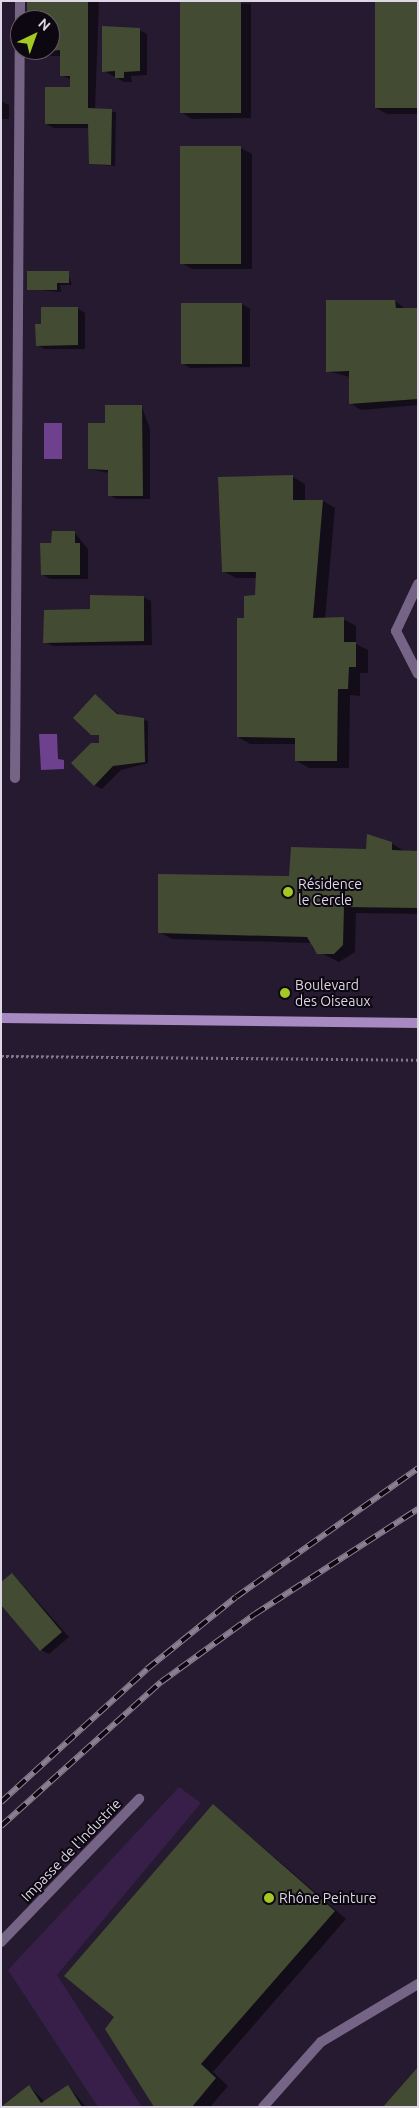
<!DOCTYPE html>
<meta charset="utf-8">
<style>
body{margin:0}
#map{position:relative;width:419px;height:2108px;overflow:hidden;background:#251a2f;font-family:Ubuntu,sans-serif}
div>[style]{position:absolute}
.green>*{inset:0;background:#371f49}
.water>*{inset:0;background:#6d418e;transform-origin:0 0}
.shadow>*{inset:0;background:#0007}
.building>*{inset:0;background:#434b32;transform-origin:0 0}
.path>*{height:3px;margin-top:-1.5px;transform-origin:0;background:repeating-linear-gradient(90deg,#807789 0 2.5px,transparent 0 5px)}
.lane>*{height:10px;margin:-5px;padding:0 5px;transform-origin:5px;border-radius:5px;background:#766486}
.street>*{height:10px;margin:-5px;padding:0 5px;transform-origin:5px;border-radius:5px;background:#766486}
.secondary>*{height:10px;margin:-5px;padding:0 5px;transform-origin:5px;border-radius:5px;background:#a88ac2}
.rail>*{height:5.5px;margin-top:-2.75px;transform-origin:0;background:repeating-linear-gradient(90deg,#0c0710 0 11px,#898192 0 22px);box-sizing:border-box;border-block:1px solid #898192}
.dots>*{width:14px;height:14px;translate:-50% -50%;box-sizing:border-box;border:2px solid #0c0710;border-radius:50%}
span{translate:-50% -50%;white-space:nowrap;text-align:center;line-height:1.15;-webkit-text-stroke:4px #0c0710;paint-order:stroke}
.poi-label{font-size:14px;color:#ded7e5}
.left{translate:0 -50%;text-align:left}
.street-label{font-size:14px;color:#ded7e5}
.frame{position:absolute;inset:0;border:2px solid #ded7e5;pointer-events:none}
.north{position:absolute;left:10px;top:10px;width:50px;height:50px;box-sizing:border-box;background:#0c0710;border:1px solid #605a65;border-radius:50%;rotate:42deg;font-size:14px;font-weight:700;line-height:20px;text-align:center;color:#ded7e5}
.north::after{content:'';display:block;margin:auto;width:18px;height:22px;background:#a4c824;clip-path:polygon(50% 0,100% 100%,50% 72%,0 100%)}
</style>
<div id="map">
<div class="green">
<div style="clip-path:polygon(179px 1787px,201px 1803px,57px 1975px,142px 2107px,98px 2107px,8px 1970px)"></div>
</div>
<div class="water">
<div style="left:44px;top:423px;width:18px;height:36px"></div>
<div style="clip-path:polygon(39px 734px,57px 734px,58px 759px,64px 760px,64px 769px,41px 770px)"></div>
</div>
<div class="shadow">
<div style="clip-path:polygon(28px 1px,99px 1px,95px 110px,116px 112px,115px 166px,90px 164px,90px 128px,54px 128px,46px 124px,72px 89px,72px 80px,61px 75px,61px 56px,38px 56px,28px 50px,50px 50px,50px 20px,28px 20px)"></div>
<div style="clip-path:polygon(181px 1px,251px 4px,251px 118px,192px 119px,181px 112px)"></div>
<div style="clip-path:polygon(418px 1px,417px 114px,387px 114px,376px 108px)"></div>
<div style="clip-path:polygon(139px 30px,147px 34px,147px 75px,131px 76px,132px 82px,124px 82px,104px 71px)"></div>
<div style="clip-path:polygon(1px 101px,9px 105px,9px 119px,1px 119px)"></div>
<div style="clip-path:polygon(182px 148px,241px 148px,252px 154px,252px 269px,192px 269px,182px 263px)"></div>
<div style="clip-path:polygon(68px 273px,72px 285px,60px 285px,61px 292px,28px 289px)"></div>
<div style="clip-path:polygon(395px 301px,406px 309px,418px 309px,418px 405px,361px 410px,350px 403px,350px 377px,327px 371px)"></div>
<div style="clip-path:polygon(242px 304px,250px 309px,250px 367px,190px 368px,182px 363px)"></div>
<div style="clip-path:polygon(77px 308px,85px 313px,85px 349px,45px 349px,37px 345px,43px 325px)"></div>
<div style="clip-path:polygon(142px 407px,150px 429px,150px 499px,117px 499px,109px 495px,109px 473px,89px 469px,106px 425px)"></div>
<div style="clip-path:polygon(293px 477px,305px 484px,305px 501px,323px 501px,335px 508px,325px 619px,343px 619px,356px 626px,356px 644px,368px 650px,368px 673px,360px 673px,360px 696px,350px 695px,349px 768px,309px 768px,297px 761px,297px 744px,250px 744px,238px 737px,245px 619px,257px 596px,257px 578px,236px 578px,223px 571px)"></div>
<div style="clip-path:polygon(75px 533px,88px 549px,88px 579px,50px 579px,42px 574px,53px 544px)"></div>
<div style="clip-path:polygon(143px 597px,151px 601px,152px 645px,53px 646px,45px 642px,91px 610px)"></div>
<div style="clip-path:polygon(95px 695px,120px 715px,148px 721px,148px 763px,121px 770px,102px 789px,94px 785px,101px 745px,100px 736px,95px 734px)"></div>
<div style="clip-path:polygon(391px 843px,404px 851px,418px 852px,418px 914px,356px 913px,355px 952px,339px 962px,313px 949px,311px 943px,172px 939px,159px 932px,290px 878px)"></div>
<div style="clip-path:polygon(13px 1574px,69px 1637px,49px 1654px,41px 1650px)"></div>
<div style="clip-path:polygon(214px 1805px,346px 1919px,213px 2072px,228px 2086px,210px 2107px,155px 2107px,116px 2017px)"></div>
<div style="clip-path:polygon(29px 2086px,45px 2102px,68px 2086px,86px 2107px,1px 2107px)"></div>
</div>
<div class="building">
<div style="clip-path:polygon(27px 1px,88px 1px,88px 108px,112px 109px,111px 165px,89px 164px,88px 124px,45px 124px,45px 87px,70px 87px,70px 76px,60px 76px,60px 50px,50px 51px,50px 20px,27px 20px)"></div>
<div style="left:180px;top:1px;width:61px;height:112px"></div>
<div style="left:375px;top:1px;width:43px;height:107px"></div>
<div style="clip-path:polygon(102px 26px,140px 28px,140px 71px,124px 72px,124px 78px,115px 78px,115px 71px,102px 72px)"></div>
<div style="left:241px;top:146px;width:118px;height:61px;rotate:90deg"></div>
<div style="clip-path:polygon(27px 271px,69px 271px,69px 283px,57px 283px,57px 290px,27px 290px)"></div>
<div style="clip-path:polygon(326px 300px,395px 300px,396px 308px,418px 308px,418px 399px,349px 404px,349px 371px,326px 372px)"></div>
<div style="left:181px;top:303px;width:61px;height:61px"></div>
<div style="clip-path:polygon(41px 307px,78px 307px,78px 345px,36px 346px,35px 324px,41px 324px)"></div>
<div style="clip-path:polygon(105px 405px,142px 405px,143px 496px,108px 496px,108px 470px,88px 469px,88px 423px,105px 423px)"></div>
<div style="clip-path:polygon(293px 475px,293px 500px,323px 500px,313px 618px,344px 617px,344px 642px,356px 642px,356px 667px,349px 667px,348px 689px,338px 689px,337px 761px,295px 761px,295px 738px,237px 737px,237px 618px,244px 618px,244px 596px,255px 595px,256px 572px,222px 572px,218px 477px)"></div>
<div style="clip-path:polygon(52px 531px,75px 531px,75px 543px,80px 543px,80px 575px,41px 575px,40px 543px,51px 543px)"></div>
<div style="clip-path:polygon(90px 595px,144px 596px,144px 641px,43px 643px,44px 610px,90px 609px)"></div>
<div style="clip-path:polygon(95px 694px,117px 714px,144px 718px,145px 762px,113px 766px,94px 786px,71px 763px,91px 743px,99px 743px,99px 735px,91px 735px,73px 718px)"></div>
<div style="clip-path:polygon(367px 834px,392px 842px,392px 850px,418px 851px,418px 908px,344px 907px,343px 945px,334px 954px,317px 954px,307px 937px,158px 933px,158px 874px,289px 876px,291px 847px,366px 849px)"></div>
<div style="clip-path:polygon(12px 1573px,62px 1632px,40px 1651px,1px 1605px,1px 1582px)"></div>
<div style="clip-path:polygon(213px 1804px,335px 1911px,201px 2064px,216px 2078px,192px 2107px,154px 2107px,105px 2029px,114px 2017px,64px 1976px)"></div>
<div style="clip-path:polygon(418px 2067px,418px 2107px,383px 2107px)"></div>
<div style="clip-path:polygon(29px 2085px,41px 2103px,68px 2085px,82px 2107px,1px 2107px)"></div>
</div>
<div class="path">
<div style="left:1px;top:1056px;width:417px;rotate:0.5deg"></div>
</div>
<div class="lane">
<div style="left:263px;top:2107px;width:87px;rotate:-48.3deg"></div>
<div style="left:321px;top:2042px;width:113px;rotate:-30.9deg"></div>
</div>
<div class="street">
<div style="left:418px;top:584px;width:52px;rotate:115.1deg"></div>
<div style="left:396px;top:631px;width:48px;rotate:62.9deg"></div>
<div style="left:15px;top:778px;width:777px;rotate:-89.63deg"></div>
<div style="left:1px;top:1942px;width:199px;rotate:-46deg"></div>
</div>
<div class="secondary">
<div style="left:1px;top:1018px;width:417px;rotate:0.7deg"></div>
</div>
<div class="rail">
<div style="left:1px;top:1802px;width:197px;rotate:-42.3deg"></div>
<div style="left:147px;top:1669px;width:114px;rotate:-39deg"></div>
<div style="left:236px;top:1597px;width:223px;rotate:-35.3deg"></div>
<div style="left:1px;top:1826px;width:215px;rotate:-42deg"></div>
<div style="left:161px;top:1682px;width:116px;rotate:-35.9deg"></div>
<div style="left:255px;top:1614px;width:194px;rotate:-32.8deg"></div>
</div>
<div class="dots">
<div style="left:288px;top:892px;background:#a4c824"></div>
<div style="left:285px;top:993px;background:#a4c824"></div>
<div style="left:269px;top:1898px;background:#a4c824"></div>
</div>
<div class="poi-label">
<span class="left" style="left:298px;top:892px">Résidence<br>le Cercle</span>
<span class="left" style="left:295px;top:993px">Boulevard<br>des Oiseaux</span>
<span class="left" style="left:279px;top:1898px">Rhône Peinture</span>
</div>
<div class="street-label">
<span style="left:71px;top:1850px;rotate:-46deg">Impasse de l'Industrie</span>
</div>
<div class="frame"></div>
<div class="north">N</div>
</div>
